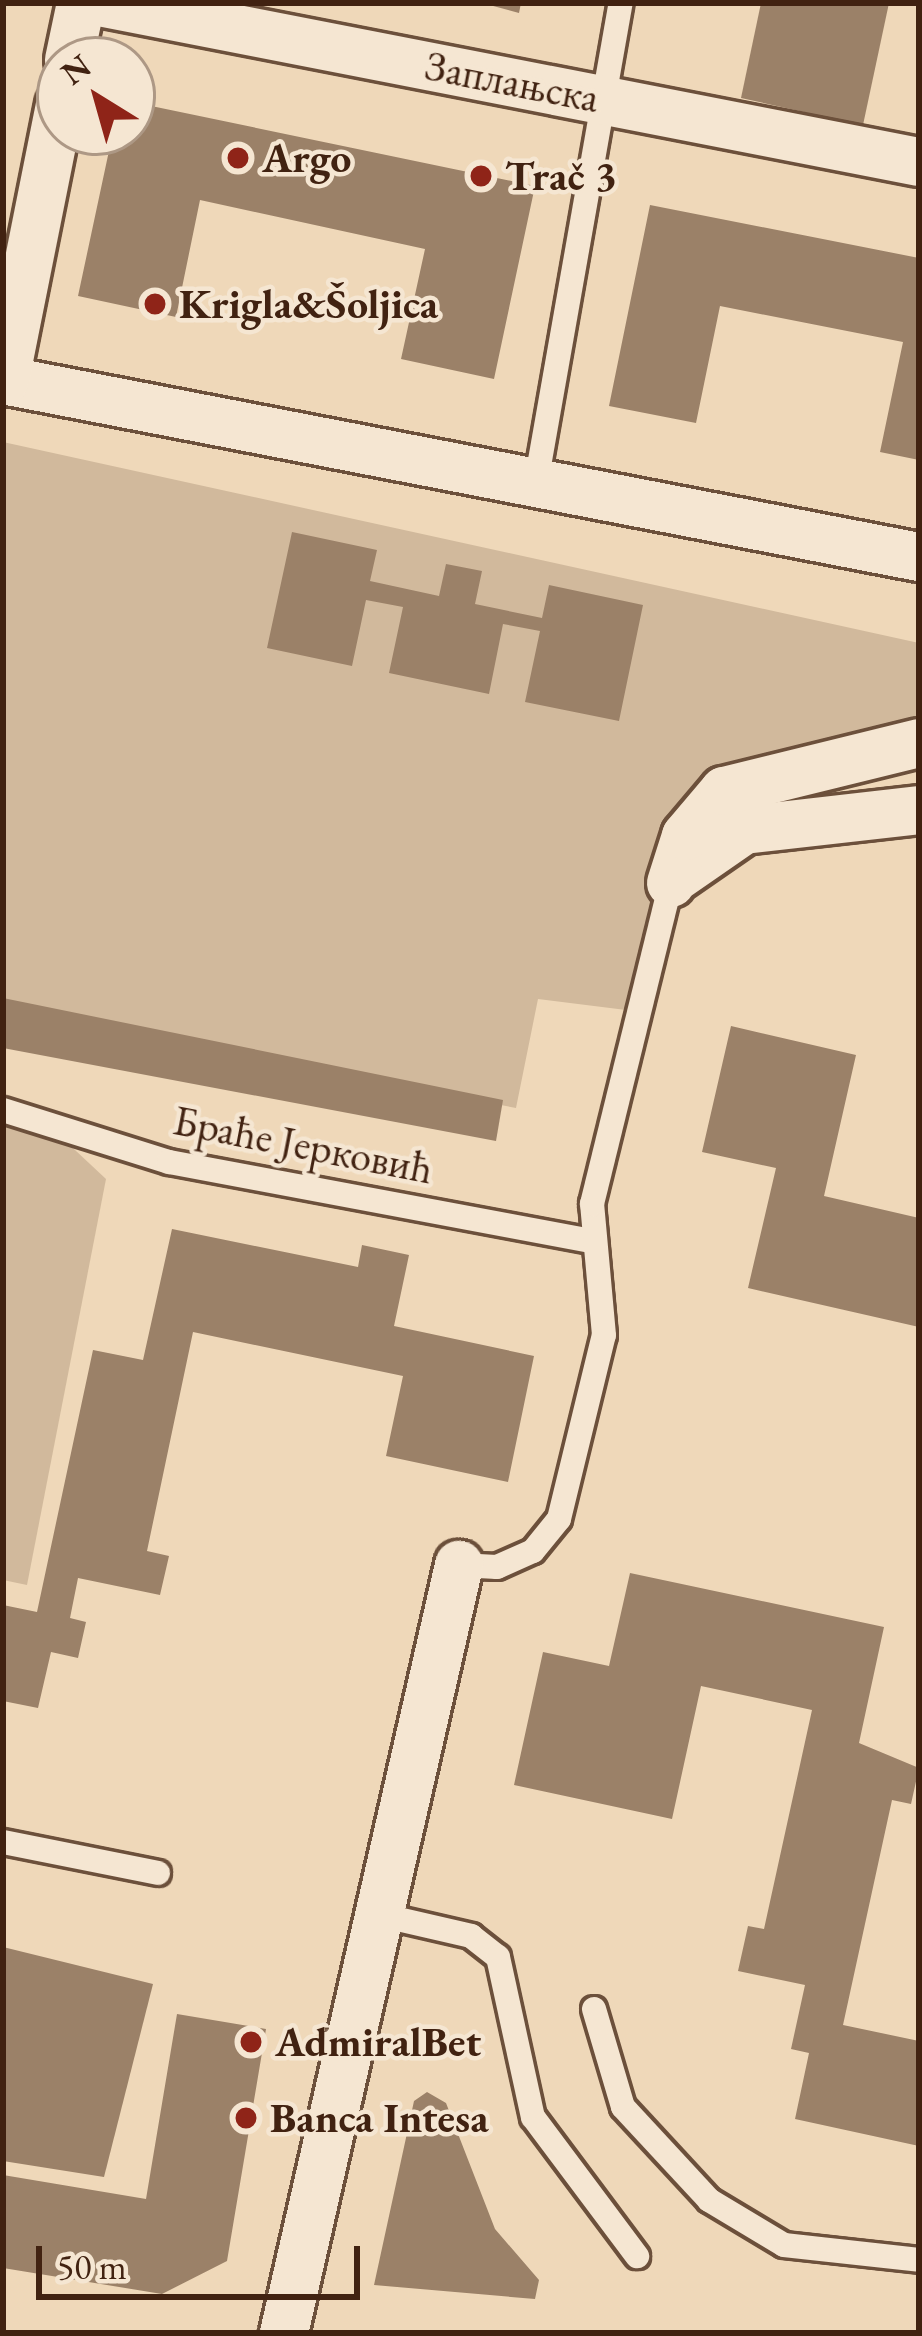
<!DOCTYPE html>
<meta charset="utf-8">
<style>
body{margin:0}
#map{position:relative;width:922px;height:2336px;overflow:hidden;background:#efd8b9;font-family:"EB Garamond",serif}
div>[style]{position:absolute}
.green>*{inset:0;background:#d1b99c}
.building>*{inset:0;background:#9b8168}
.roads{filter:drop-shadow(3px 0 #6c503b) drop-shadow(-3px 0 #6c503b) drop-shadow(0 3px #6c503b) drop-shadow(0 -3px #6c503b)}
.service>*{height:24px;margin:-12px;padding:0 12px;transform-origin:12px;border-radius:12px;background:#f5e6d2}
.minor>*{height:48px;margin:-24px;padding:0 24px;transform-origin:24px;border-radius:24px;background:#f5e6d2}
.dots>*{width:33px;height:33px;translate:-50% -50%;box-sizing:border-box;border:6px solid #f5e6d2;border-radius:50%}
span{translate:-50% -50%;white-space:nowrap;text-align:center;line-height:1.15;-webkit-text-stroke:9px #f5e6d2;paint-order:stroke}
.street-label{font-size:42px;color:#412211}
.poi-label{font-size:42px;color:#412211;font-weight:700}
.left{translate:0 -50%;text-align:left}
.frame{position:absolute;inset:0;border:6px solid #412211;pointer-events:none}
.north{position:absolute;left:36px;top:36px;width:120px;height:120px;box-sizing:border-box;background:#f5e6d2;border:3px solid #ad9885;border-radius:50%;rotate:323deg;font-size:33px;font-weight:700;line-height:48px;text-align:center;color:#412211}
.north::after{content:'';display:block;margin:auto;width:42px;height:54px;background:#8f2418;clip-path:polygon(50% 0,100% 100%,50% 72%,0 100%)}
.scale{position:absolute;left:36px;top:2246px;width:324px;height:54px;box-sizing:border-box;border:6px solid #412211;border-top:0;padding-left:15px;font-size:36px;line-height:42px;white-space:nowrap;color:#412211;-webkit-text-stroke:9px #f5e6d2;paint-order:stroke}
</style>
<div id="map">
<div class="green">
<div style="clip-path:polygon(3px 442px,919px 643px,919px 730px,788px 769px,671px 883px,626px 1010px,538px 999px,516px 1108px,3px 1010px)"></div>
<div style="clip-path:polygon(3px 1125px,59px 1135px,106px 1179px,27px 1585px,3px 1580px)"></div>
</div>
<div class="building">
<div style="clip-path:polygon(482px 3px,521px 3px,519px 13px)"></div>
<div style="clip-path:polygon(761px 3px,889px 3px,863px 125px,741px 98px)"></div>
<div style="clip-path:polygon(132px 102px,535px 186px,494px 379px,401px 359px,425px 249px,200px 200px,176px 317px,78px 296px,113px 132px,132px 132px)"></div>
<div style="clip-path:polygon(650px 205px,919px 258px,919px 460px,880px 452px,903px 342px,720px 306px,696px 423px,609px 406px)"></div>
<div style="clip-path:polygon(292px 532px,377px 550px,370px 581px,439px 596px,446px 564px,482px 571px,475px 604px,542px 618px,549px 585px,643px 605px,619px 721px,525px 702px,540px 631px,503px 624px,489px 694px,389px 673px,403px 607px,366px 600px,352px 666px,267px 648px)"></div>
<div style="clip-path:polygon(3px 998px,503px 1100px,496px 1141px,3px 1048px)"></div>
<div style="clip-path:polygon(731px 1026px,856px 1055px,824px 1196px,919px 1218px,919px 1327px,748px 1288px,776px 1168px,702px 1152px)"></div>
<div style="clip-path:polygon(172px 1229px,358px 1267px,362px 1245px,409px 1255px,394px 1326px,534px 1356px,508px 1482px,386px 1456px,403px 1376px,193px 1332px,147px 1551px,169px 1556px,160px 1595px,78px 1578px,70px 1618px,86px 1622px,78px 1658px,51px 1652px,38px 1708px,3px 1701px,3px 1605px,37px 1612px,93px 1350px,143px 1360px)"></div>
<div style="clip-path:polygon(630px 1573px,884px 1627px,859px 1743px,919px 1768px,911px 1804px,892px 1800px,843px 2025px,919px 2041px,919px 2146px,795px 2119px,809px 2053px,791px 2049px,805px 1985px,738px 1971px,748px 1926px,764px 1929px,812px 1710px,701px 1686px,672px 1819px,514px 1785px,543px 1652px,609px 1666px)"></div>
<div style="clip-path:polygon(3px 1947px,153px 1984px,104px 2177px,3px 2161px)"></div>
<div style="clip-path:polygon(177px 2014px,266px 2029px,227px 2261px,162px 2294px,3px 2268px,3px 2175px,146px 2199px)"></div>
<div style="clip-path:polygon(427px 2092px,446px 2103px,495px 2229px,539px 2280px,535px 2299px,374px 2285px,414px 2101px)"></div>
</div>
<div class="roads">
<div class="service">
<div style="left:536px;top:483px;width:487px;rotate:-80deg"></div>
<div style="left:3px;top:1110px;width:174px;rotate:17.4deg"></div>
<div style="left:169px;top:1162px;width:429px;rotate:10.6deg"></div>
<div style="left:459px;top:1565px;width:38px;rotate:3deg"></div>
<div style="left:497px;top:1567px;width:39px;rotate:-24deg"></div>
<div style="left:533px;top:1551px;width:41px;rotate:-50.9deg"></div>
<div style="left:559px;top:1519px;width:189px;rotate:-76.3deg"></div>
<div style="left:604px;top:1335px;width:132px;rotate:-95.2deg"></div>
<div style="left:592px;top:1204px;width:331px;rotate:-76.2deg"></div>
<div style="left:3px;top:1842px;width:158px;rotate:11.3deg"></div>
<div style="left:376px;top:1914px;width:98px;rotate:13deg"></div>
<div style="left:471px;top:1936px;width:34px;rotate:38deg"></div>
<div style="left:498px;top:1957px;width:164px;rotate:77.7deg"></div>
<div style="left:533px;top:2117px;width:174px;rotate:53.2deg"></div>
<div style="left:594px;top:2009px;width:102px;rotate:73.5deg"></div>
<div style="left:623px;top:2107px;width:127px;rotate:47.2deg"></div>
<div style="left:709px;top:2200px;width:87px;rotate:31deg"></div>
<div style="left:784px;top:2245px;width:136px;rotate:6.3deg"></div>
</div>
<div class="minor">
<div style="left:104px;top:3px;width:830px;rotate:11.04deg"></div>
<div style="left:69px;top:60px;width:58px;rotate:-78.1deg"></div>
<div style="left:3px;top:380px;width:933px;rotate:10.94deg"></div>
<div style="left:5px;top:380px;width:280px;rotate:-78.7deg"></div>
<div style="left:679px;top:875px;width:79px;rotate:-34.7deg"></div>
<div style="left:744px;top:830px;width:176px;rotate:-6.5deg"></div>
<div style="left:671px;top:883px;width:49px;rotate:-72.3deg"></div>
<div style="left:686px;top:836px;width:59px;rotate:-49.8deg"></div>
<div style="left:724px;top:791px;width:201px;rotate:-13.8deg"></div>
<div style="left:284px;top:2333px;width:788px;rotate:-77.16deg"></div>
</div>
</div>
<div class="dots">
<div style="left:238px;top:158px;background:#8f2418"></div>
<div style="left:481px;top:176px;background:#8f2418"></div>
<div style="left:155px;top:304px;background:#8f2418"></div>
<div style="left:251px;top:2042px;background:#8f2418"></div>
<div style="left:246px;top:2118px;background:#8f2418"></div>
</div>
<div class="street-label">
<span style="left:512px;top:82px;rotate:11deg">Заплањска</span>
<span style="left:303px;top:1145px;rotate:11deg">Браће Јерковић</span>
</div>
<div class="poi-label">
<span class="left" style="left:262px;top:158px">Argo</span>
<span class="left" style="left:505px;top:176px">Trač 3</span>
<span class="left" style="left:179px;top:304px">Krigla&amp;Šoljica</span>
<span class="left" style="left:275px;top:2042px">AdmiralBet</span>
<span class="left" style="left:270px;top:2118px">Banca Intesa</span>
</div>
<div class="frame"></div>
<div class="north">N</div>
<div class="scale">50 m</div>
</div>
